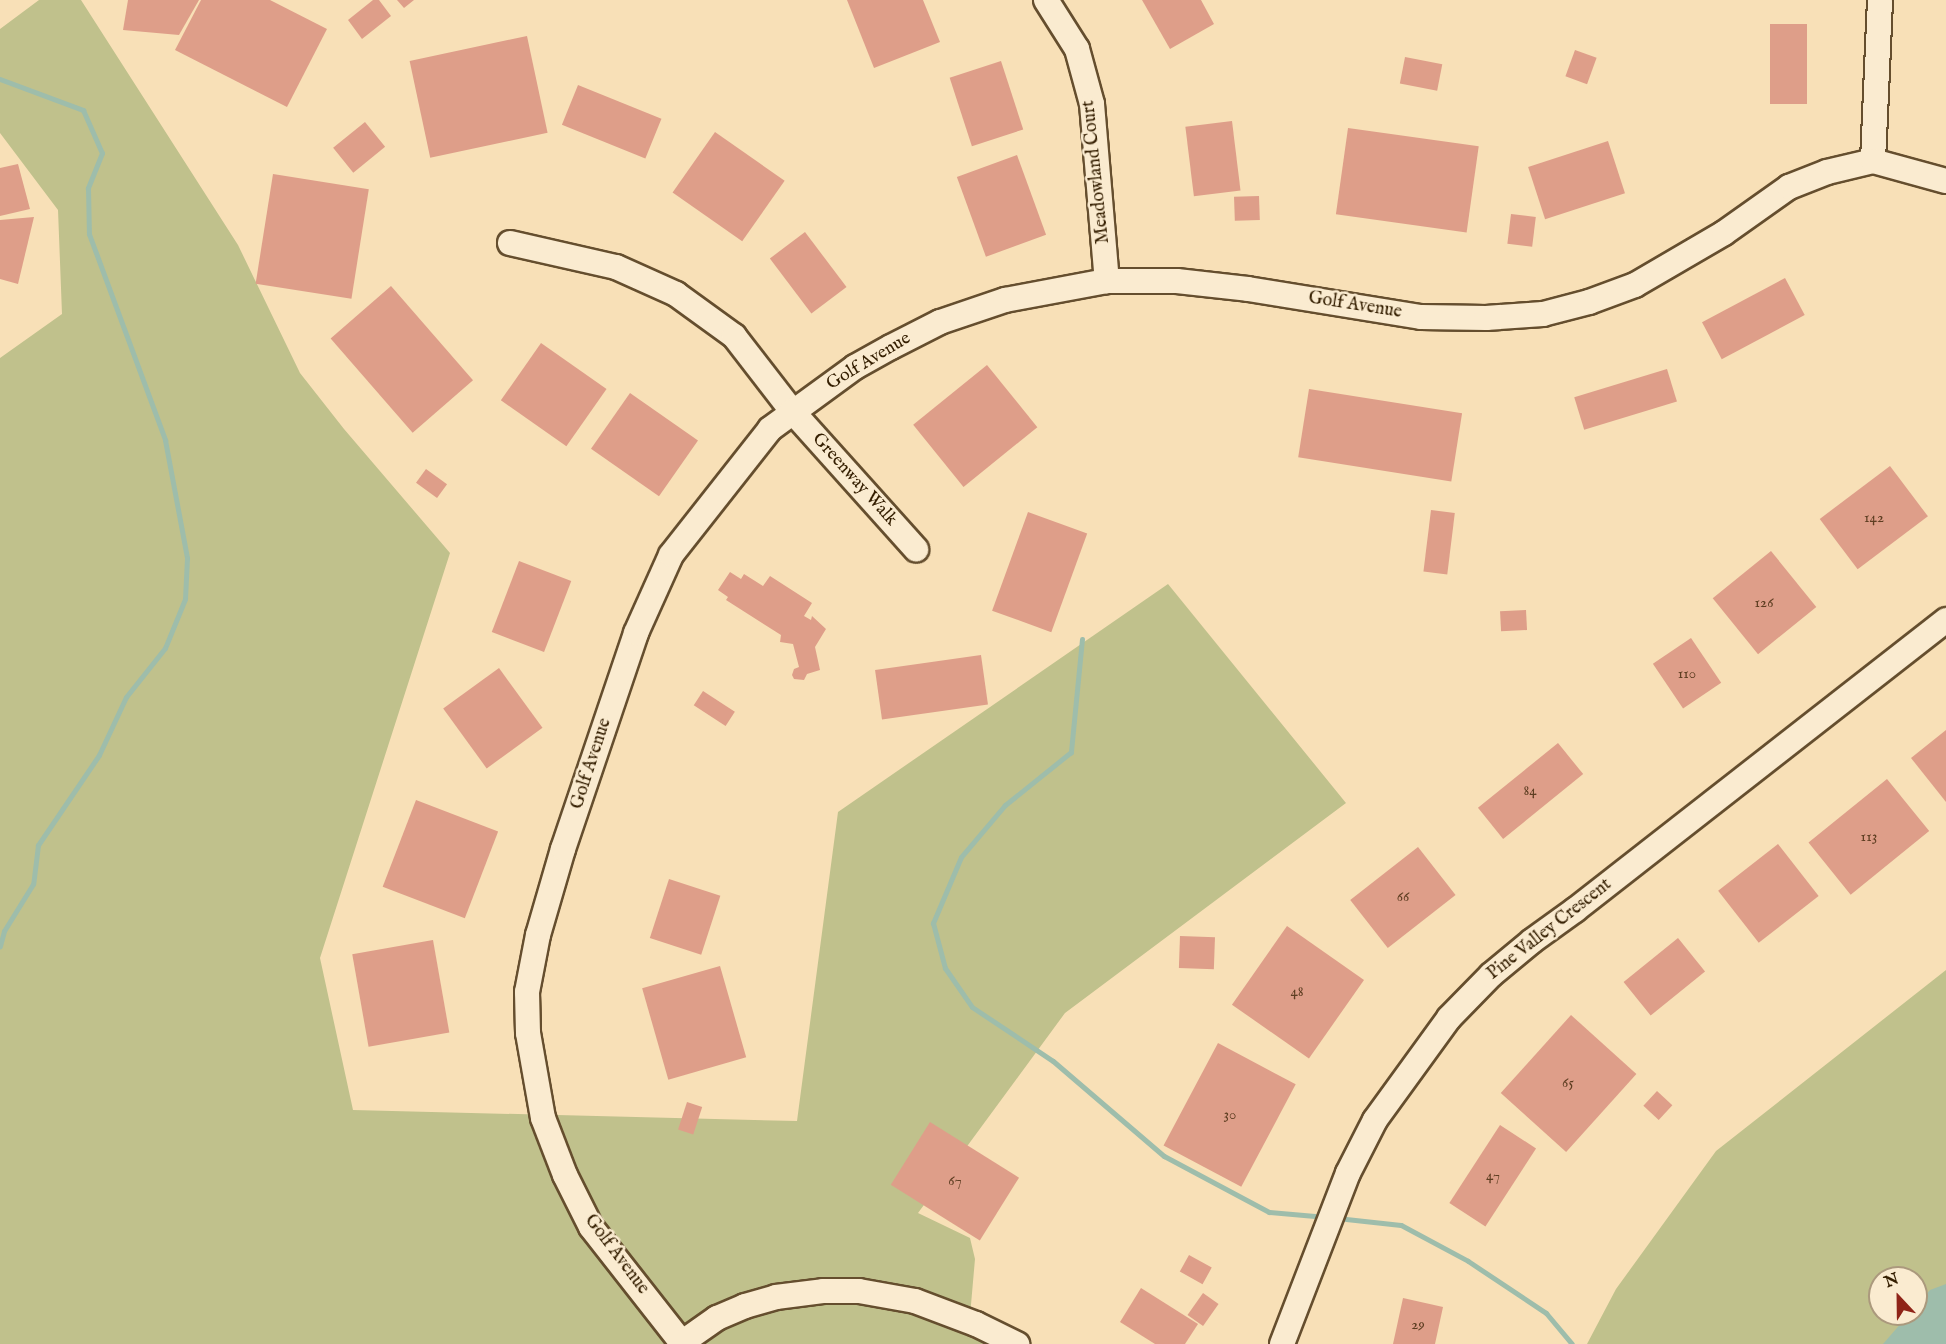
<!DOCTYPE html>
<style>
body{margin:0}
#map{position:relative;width:1946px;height:1344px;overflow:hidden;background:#f8e0b7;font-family:"IM FELL English",serif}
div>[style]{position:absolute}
.green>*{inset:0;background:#c0c18c}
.water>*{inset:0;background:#9ebdab}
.stream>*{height:5px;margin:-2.5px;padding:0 2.5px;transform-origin:2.5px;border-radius:2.5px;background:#9ebdab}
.building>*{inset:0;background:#de9e89;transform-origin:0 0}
.roads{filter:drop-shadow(2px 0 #654e2e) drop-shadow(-2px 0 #654e2e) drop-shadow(0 2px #654e2e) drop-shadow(0 -2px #654e2e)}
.minor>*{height:24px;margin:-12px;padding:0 12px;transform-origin:12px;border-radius:12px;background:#faebd0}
span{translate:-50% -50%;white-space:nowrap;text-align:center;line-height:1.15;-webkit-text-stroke:5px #faebd0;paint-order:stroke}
.number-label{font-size:15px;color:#5e3e22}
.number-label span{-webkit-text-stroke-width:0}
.street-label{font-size:18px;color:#341e00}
.north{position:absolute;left:1868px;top:1266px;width:60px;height:60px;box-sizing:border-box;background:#faebd0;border:2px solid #ab997d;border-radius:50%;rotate:338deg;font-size:16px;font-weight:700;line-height:24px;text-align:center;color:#341e00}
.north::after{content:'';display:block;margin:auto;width:21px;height:27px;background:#8f2418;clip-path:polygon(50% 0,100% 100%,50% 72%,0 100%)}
</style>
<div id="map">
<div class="green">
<div style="clip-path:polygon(39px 0,81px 0,238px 245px,300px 373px,344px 429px,450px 553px,320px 958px,353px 1110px,797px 1121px,838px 812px,1168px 584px,1346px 803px,1065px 1013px,918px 1213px,970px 1238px,975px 1259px,970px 1316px,1016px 1344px,0 1344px,0 358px,62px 314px,58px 210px,0 133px,0 29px)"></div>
<div style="clip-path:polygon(evenodd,1946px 970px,1946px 1344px,1587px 1344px,1616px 1289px,1716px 1151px,1946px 970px,1880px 1278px,1916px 1278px,1916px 1314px,1880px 1314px,1880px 1278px)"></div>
</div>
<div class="water">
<div style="clip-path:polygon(1946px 1284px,1946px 1344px,1883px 1344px,1909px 1314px,1916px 1314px,1916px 1305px,1930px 1290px)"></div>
</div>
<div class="stream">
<div style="left:0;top:79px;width:89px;rotate:20.5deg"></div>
<div style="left:83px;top:110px;width:47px;rotate:66.2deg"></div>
<div style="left:102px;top:153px;width:38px;rotate:112deg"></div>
<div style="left:88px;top:188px;width:46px;rotate:88.8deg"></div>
<div style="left:89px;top:234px;width:220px;rotate:69.7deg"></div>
<div style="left:165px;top:440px;width:120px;rotate:79.4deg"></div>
<div style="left:187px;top:558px;width:41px;rotate:92.8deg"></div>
<div style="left:185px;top:599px;width:53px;rotate:112.2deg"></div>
<div style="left:165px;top:648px;width:63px;rotate:128.5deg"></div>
<div style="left:126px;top:697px;width:64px;rotate:115deg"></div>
<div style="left:99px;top:755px;width:109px;rotate:124.1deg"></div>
<div style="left:38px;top:845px;width:39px;rotate:97deg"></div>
<div style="left:33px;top:884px;width:55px;rotate:121.7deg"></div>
<div style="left:4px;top:931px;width:16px;rotate:105deg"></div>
<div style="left:1082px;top:639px;width:114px;rotate:95.6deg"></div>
<div style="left:1071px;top:752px;width:85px;rotate:141.2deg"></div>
<div style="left:1005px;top:805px;width:68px;rotate:130.2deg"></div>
<div style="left:961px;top:857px;width:72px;rotate:113deg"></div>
<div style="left:933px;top:923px;width:47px;rotate:75.1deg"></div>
<div style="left:945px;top:968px;width:47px;rotate:55.3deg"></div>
<div style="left:972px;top:1007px;width:97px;rotate:33.7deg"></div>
<div style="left:1053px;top:1061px;width:146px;rotate:40.6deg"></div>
<div style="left:1164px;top:1156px;width:119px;rotate:28.1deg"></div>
<div style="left:1269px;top:1212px;width:46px;rotate:5deg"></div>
<div style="left:1346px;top:1219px;width:55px;rotate:6.2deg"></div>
<div style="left:1401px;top:1225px;width:76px;rotate:28.2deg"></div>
<div style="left:1468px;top:1261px;width:94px;rotate:33.7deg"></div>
<div style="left:1546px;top:1313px;width:40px;rotate:50deg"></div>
</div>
<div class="building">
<div style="clip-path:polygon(128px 0,199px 0,179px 35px,123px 30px)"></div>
<div style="clip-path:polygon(201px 0,270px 0,327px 29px,287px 107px,175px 50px)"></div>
<div style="clip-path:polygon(373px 0,379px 0,391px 16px,362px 39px,348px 20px)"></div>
<div style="clip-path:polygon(397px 0,414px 0,404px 8px)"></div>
<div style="clip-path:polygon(847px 0,923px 0,940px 42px,874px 68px)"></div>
<div style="clip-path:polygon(1142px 0,1201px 0,1214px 24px,1170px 49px)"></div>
<div style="left:1770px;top:24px;width:37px;height:80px"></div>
<div style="left:527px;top:36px;width:99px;height:120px;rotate:78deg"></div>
<div style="left:1575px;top:50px;width:23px;height:28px;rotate:20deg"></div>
<div style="left:1405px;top:57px;width:38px;height:27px;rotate:11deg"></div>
<div style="left:1001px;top:61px;width:72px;height:54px;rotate:72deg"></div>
<div style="left:578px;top:85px;width:90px;height:43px;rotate:22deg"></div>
<div style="left:1232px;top:121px;width:70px;height:47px;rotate:83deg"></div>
<div style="left:365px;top:122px;width:32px;height:41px;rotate:51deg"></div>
<div style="left:1348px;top:128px;width:132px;height:87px;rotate:8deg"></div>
<div style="left:715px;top:132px;width:85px;height:74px;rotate:35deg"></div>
<div style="left:1608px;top:141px;width:55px;height:84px;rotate:72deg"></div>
<div style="left:1017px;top:155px;width:85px;height:64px;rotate:70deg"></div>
<div style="clip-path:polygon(18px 164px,30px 209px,0 216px,0 168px)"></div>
<div style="left:273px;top:174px;width:97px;height:111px;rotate:9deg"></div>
<div style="left:1259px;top:196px;width:24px;height:25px;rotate:88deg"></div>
<div style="left:1511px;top:214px;width:25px;height:30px;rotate:7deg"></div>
<div style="clip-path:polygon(34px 217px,18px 284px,0 279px,0 220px)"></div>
<div style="left:805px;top:232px;width:69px;height:44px;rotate:53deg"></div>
<div style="left:1785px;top:278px;width:42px;height:94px;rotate:62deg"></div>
<div style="left:391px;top:286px;width:125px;height:80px;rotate:49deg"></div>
<div style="left:541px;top:343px;width:80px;height:70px;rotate:35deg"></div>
<div style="left:987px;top:365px;width:80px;height:95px;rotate:51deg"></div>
<div style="left:1667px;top:369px;width:34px;height:97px;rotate:73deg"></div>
<div style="left:1309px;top:389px;width:155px;height:69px;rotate:9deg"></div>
<div style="left:630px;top:393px;width:83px;height:68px;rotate:35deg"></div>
<div style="left:1890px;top:466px;width:63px;height:88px;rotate:53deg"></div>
<div style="left:426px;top:469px;width:26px;height:17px;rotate:36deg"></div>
<div style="left:1431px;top:510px;width:24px;height:62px;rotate:7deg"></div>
<div style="left:1028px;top:512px;width:63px;height:105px;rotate:20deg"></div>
<div style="left:1771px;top:551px;width:72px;height:75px;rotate:51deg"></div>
<div style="left:519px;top:561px;width:56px;height:76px;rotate:21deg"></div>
<div style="clip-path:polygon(730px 572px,741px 579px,744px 574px,763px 586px,770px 576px,812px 603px,804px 616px,811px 620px,812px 616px,826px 629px,815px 647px,820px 670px,807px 674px,804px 680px,794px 679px,792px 675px,794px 669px,799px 667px,793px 644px,780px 642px,781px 635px,726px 600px,728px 597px,718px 590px)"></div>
<div style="left:1526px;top:610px;width:20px;height:26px;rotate:87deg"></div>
<div style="left:1691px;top:638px;width:54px;height:46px;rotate:56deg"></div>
<div style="left:981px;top:655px;width:50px;height:107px;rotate:82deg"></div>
<div style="left:499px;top:668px;width:74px;height:69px;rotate:54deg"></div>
<div style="left:703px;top:691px;width:38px;height:17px;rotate:33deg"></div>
<div style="clip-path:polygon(1946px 730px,1946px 802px,1911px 758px)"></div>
<div style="left:1558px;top:743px;width:40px;height:103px;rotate:51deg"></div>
<div style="left:1887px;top:779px;width:67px;height:101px;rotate:51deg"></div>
<div style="left:416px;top:800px;width:88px;height:93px;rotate:21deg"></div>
<div style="left:1778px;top:844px;width:66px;height:76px;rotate:52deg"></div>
<div style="left:1418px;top:847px;width:61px;height:86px;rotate:52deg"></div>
<div style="left:669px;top:879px;width:54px;height:62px;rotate:18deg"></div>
<div style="left:1287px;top:926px;width:94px;height:96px;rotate:35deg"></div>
<div style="left:1180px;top:936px;width:35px;height:32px;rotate:2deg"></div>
<div style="left:1678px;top:938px;width:43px;height:70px;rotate:51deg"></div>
<div style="left:433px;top:940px;width:94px;height:82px;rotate:80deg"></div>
<div style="left:720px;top:966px;width:95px;height:81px;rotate:74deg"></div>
<div style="left:1571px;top:1015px;width:88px;height:105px;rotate:42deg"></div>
<div style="left:1218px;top:1043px;width:88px;height:116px;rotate:28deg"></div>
<div style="left:1657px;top:1091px;width:21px;height:20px;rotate:43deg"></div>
<div style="left:687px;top:1102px;width:16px;height:29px;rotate:18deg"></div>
<div style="left:930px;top:1122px;width:105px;height:74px;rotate:32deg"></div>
<div style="left:1500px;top:1125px;width:43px;height:93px;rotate:33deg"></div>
<div style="left:1189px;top:1255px;width:26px;height:19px;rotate:29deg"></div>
<div style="clip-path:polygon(1141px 1288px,1198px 1324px,1185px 1344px,1155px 1344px,1120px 1322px)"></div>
<div style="left:1203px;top:1293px;width:19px;height:27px;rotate:35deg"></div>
<div style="clip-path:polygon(1403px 1298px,1443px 1307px,1435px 1344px,1393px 1344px)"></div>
</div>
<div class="roads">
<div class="minor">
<div style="left:1046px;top:0;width:58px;rotate:57.7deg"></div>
<div style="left:1077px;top:49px;width:57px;rotate:74.7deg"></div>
<div style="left:1092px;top:104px;width:178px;rotate:85.2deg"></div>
<div style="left:1873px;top:161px;width:161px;rotate:-87.5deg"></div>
<div style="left:510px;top:243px;width:109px;rotate:12.8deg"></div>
<div style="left:616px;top:267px;width:66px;rotate:24.2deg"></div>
<div style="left:676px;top:294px;width:72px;rotate:35.9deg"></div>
<div style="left:734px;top:336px;width:95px;rotate:52.3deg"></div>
<div style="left:792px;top:411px;width:186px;rotate:48.1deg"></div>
<div style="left:682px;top:1343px;width:147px;rotate:-128.1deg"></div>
<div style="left:591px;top:1227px;width:58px;rotate:-116.6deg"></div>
<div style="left:565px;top:1175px;width:61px;rotate:-111.1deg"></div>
<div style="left:543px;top:1118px;width:86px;rotate:-100deg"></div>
<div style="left:528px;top:1033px;width:41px;rotate:-91.4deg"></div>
<div style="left:527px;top:992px;width:58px;rotate:-79.1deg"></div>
<div style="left:538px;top:935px;width:90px;rotate:-73.8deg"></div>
<div style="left:563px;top:849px;width:228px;rotate:-71.3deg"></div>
<div style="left:636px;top:633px;width:85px;rotate:-65.8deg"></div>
<div style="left:671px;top:555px;width:160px;rotate:-51.8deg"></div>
<div style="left:770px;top:429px;width:105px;rotate:-36.1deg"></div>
<div style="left:855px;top:367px;width:41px;rotate:-29.1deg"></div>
<div style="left:891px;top:347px;width:55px;rotate:-27deg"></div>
<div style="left:940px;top:322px;width:69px;rotate:-18.7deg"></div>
<div style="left:1005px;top:300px;width:104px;rotate:-10.6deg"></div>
<div style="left:1107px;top:281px;width:70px"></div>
<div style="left:1177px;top:281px;width:71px;rotate:6.4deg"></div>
<div style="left:1248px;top:289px;width:175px;rotate:9.2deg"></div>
<div style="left:1421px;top:317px;width:65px;rotate:0.9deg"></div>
<div style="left:1486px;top:318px;width:57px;rotate:-4deg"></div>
<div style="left:1543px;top:314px;width:48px;rotate:-14.6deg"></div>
<div style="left:1589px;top:302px;width:49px;rotate:-20.3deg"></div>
<div style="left:1635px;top:285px;width:103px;rotate:-30.3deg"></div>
<div style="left:1724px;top:233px;width:80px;rotate:-35.3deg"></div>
<div style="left:1789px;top:187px;width:41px;rotate:-21.5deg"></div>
<div style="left:1827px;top:172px;width:47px;rotate:-13.4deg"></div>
<div style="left:1873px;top:161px;width:76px;rotate:15.3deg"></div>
<div style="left:680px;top:1344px;width:45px;rotate:-35.1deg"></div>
<div style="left:717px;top:1318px;width:30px;rotate:-23deg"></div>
<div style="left:745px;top:1306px;width:32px;rotate:-16deg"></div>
<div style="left:776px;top:1297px;width:47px;rotate:-7.3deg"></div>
<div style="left:823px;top:1291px;width:36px"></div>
<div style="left:859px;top:1291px;width:57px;rotate:10.1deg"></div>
<div style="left:915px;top:1301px;width:65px;rotate:20.7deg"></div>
<div style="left:976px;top:1324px;width:46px;rotate:26deg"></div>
<div style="left:1282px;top:1344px;width:183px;rotate:-68.9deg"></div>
<div style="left:1348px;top:1173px;width:59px;rotate:-63deg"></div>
<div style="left:1375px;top:1120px;width:126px;rotate:-54deg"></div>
<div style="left:1449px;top:1018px;width:60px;rotate:-45.7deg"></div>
<div style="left:1491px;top:975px;width:53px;rotate:-39.7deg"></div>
<div style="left:1532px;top:941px;width:53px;rotate:-35.8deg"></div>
<div style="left:1575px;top:910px;width:471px;rotate:-38deg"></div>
</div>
</div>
<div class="number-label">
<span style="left:1874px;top:518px">142</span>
<span style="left:1764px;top:603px">126</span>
<span style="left:1687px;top:674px">110</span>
<span style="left:1530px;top:791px">84</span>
<span style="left:1869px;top:837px">113</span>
<span style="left:1403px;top:897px">66</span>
<span style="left:1297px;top:992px">48</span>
<span style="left:1568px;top:1083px">65</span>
<span style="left:1230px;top:1115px">30</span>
<span style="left:1493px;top:1176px">47</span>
<span style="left:955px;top:1181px">67</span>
<span style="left:1418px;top:1325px">29</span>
</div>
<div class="street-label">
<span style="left:1097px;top:172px;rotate:-96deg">Meadowland Court</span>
<span style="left:1355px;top:306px;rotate:9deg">Golf Avenue</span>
<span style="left:869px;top:362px;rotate:-31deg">Golf Avenue</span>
<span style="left:854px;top:480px;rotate:48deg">Greenway Walk</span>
<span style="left:592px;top:764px;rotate:-72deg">Golf Avenue</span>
<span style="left:1550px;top:930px;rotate:-38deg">Pine Valley Crescent</span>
<span style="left:616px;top:1255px;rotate:53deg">Golf Avenue</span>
</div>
<div class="north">N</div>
</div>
